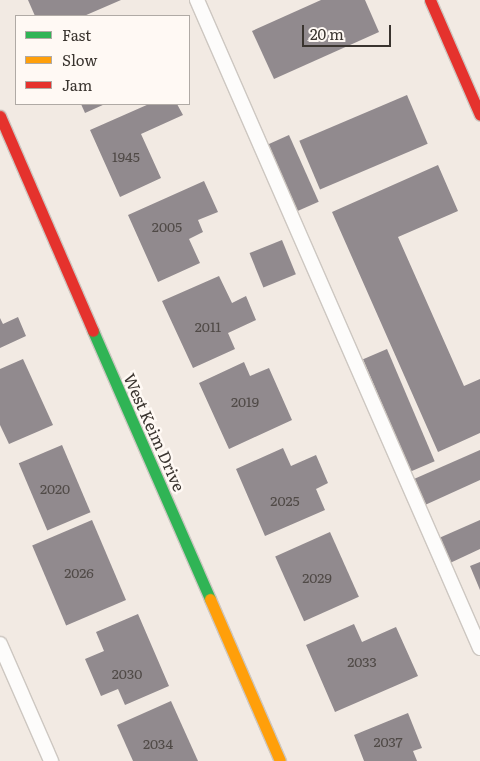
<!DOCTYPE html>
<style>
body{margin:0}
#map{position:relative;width:480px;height:761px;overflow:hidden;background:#f2eae3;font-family:Literata,serif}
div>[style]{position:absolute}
.building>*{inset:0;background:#918a8e;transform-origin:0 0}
.roads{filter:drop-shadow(1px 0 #cdc7c1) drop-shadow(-1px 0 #cdc7c1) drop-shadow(0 1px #cdc7c1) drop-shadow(0 -1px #cdc7c1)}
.lane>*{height:14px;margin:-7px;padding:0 7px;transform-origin:7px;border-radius:7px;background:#fdfcfb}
.fast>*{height:11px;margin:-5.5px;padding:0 5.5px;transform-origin:5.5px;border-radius:5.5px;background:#30b455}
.slow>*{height:11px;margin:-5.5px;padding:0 5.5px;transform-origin:5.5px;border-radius:5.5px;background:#ff9f0a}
.jam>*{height:11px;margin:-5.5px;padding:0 5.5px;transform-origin:5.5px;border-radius:5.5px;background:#e5322d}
span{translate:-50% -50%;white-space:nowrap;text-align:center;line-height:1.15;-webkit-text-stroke:5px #fff9f4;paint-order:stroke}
.number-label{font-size:14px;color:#504a47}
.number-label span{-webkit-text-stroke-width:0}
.street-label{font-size:16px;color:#3a342f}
.legend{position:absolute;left:15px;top:15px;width:175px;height:90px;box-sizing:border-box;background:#fff9f4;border:1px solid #b0aaa5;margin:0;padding:6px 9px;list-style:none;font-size:15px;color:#3a342f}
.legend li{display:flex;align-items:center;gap:10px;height:25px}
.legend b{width:25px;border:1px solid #b0aaa5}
.scale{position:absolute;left:302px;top:25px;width:89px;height:22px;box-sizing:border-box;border:2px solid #3a342f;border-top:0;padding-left:6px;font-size:15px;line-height:18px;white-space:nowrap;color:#3a342f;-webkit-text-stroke:4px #fff9f4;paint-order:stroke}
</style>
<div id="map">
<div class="building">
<div style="clip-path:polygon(28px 0,121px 0,84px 16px,35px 16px)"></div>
<div style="clip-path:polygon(321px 0,365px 0,379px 32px,274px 79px,252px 31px)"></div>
<div style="left:407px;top:95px;width:53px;height:117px;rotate:67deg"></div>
<div style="clip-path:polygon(81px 104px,105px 104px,85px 113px)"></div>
<div style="clip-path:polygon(149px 104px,177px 104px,183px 115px,141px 134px,161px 178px,120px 197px,90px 130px)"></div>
<div style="left:289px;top:135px;width:73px;height:25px;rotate:66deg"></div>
<div style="clip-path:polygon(438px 165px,458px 211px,398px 237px,464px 386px,480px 379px,480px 433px,438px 452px,332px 212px)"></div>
<div style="clip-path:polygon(204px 181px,218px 212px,198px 220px,203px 232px,189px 239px,200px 263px,158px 282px,128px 215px)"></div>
<div style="left:282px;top:240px;width:37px;height:35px;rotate:68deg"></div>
<div style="clip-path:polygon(219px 276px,232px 303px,246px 296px,256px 320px,228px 333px,235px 349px,193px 368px,162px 301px)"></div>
<div style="clip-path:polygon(18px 317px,26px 336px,0 348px,0 318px,3px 324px)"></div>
<div style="left:387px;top:349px;width:122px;height:26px;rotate:67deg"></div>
<div style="clip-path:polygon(23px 359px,53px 425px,9px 444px,0 425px,0 369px)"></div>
<div style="clip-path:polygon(244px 362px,250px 376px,269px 368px,292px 420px,229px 449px,199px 383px)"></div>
<div style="left:62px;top:445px;width:73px;height:47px;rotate:67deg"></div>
<div style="clip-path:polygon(283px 448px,291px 466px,316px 455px,328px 483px,316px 489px,325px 510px,265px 536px,236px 469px)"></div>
<div style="clip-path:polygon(480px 450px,480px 480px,425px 505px,414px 479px)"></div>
<div style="left:92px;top:520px;width:87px;height:65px;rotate:67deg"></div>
<div style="clip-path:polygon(480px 520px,480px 549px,450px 563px,439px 538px)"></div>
<div style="left:330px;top:532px;width:71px;height:60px;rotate:66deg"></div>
<div style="clip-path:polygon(480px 562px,480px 590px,470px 566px)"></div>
<div style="clip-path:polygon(138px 614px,169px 686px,125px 705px,118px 689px,101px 696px,85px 659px,104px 651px,96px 632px)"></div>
<div style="clip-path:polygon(354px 624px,362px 642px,396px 627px,418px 676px,335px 712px,306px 645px)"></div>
<div style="clip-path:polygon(171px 701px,198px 761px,133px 761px,117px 725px)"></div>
<div style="clip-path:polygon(408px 713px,422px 748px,413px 751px,417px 761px,364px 761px,354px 735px)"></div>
</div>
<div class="roads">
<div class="lane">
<div style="left:197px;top:0;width:707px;rotate:66.41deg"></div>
<div style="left:0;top:644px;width:128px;rotate:66.4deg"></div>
</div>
<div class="fast">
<div style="left:93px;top:331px;width:292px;rotate:66.4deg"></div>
</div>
<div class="slow">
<div style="left:210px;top:599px;width:176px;rotate:66.6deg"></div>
</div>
<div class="jam">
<div style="left:430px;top:0;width:125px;rotate:66.5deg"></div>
<div style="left:0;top:116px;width:234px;rotate:66.6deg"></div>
</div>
</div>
<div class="number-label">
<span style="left:126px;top:156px">1945</span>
<span style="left:167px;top:226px">2005</span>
<span style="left:208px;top:326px">2011</span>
<span style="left:245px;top:401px">2019</span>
<span style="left:55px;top:488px">2020</span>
<span style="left:285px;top:500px">2025</span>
<span style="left:79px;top:572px">2026</span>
<span style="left:317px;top:577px">2029</span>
<span style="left:362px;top:661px">2033</span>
<span style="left:127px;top:673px">2030</span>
<span style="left:388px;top:741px">2037</span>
<span style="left:158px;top:743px">2034</span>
</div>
<div class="street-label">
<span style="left:155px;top:432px;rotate:66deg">West Keim Drive</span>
</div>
<ul class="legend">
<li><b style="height:6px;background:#30b455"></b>Fast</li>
<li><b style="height:6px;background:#ff9f0a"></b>Slow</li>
<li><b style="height:6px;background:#e5322d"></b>Jam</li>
</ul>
<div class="scale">20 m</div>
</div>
